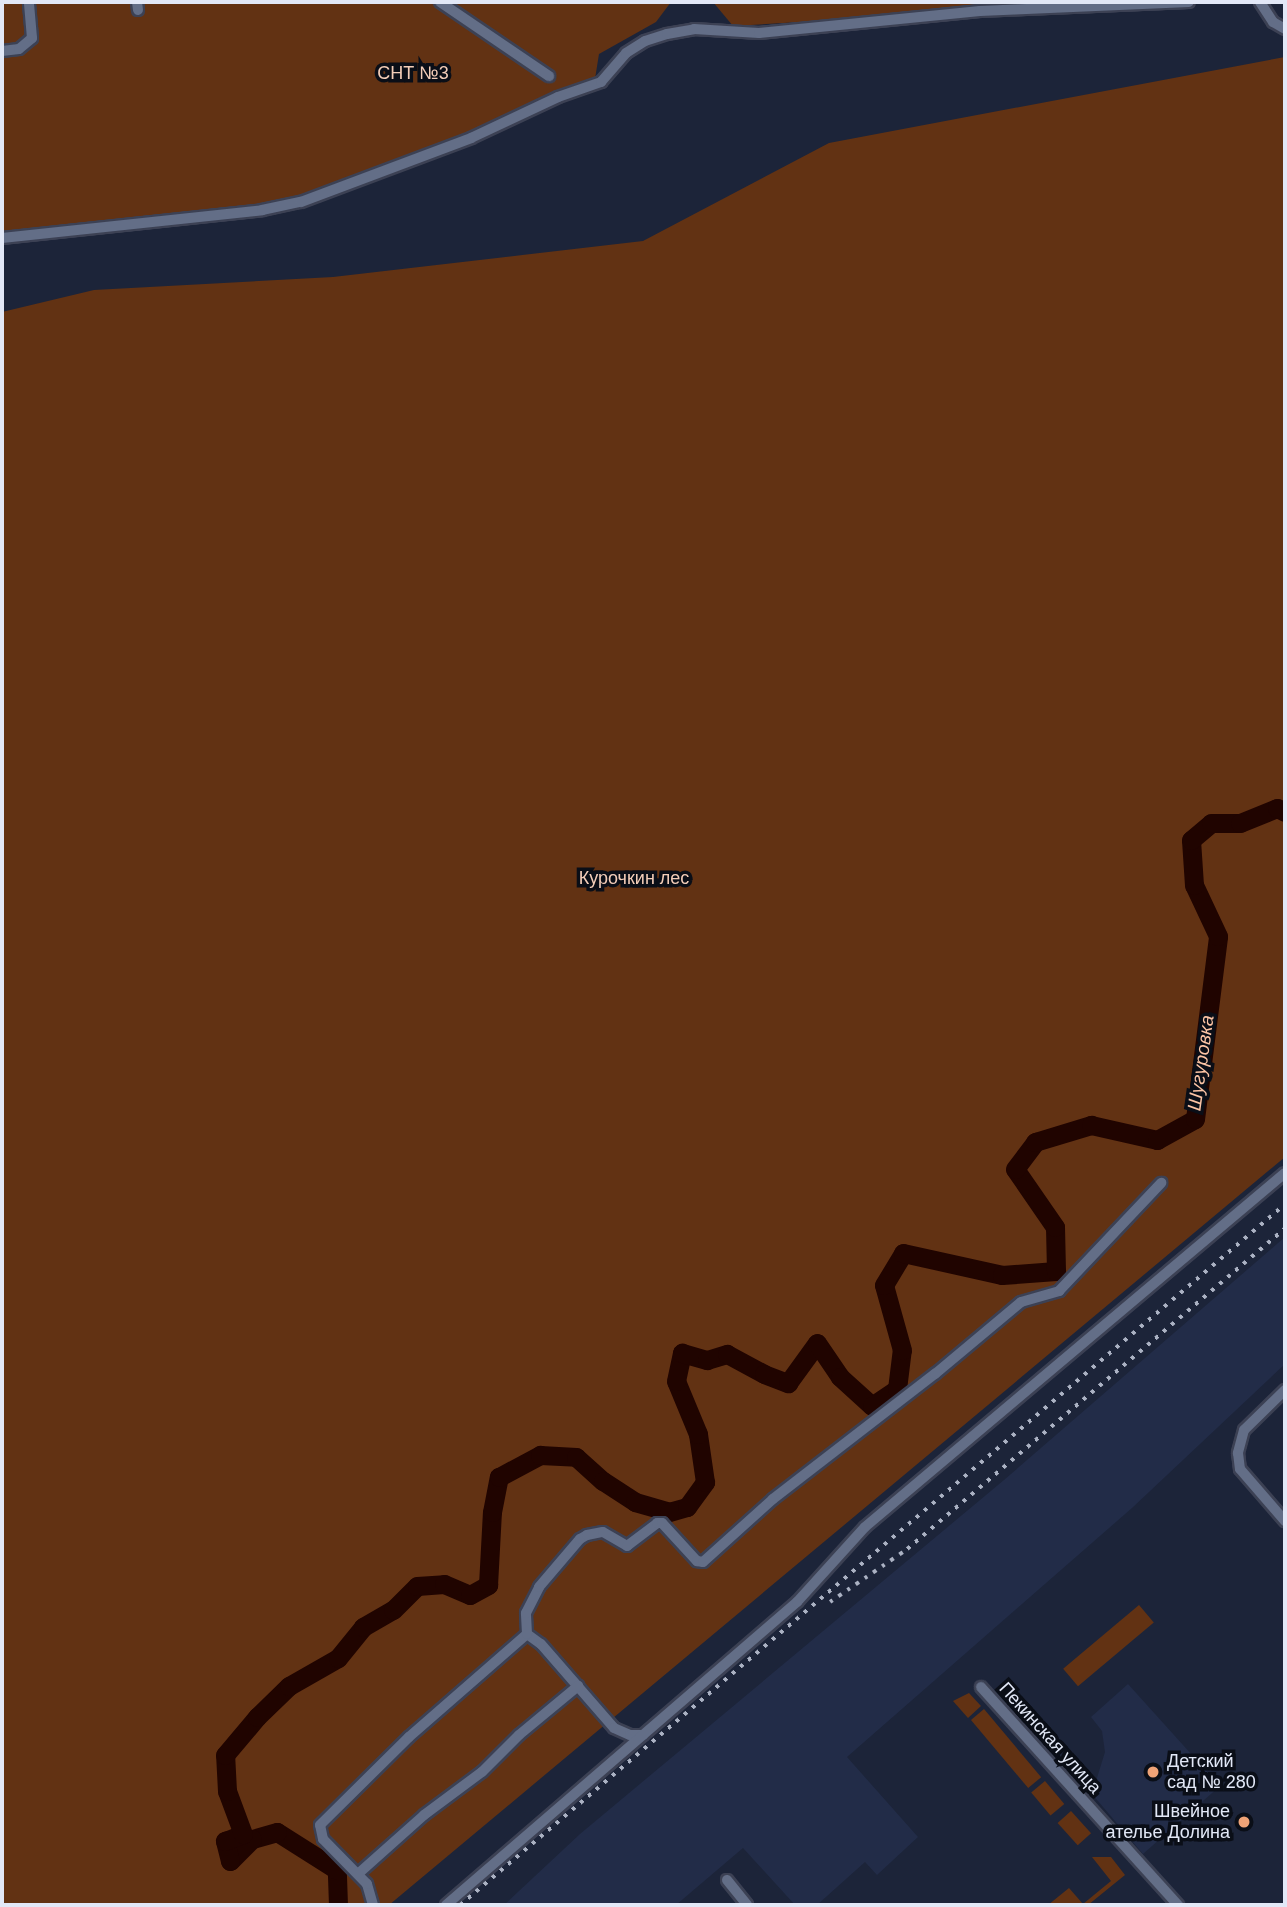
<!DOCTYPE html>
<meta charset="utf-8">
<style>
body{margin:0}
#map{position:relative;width:1287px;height:1907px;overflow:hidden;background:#1c2439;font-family:Helvetica,sans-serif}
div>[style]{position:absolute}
.built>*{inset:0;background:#222c48}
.green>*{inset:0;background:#623213;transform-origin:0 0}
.river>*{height:19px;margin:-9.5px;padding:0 9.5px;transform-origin:9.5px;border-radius:9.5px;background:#200400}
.roads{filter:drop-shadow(2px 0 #3c4154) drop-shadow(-2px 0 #3c4154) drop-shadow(0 2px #3c4154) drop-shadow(0 -2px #3c4154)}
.minor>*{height:10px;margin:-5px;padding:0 5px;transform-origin:5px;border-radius:5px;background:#636e87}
.rail>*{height:3.5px;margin-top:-1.75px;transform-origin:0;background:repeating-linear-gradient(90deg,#abb2c3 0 3.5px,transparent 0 10.5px)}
.dots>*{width:19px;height:19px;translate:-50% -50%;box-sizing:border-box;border:4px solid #0a0e17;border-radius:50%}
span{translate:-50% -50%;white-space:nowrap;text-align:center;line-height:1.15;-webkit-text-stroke:7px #0a0e17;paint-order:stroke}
.park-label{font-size:18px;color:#f3cdb8}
.street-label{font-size:18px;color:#e2e8f7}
.poi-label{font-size:18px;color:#e2e8f7}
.left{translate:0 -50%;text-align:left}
.right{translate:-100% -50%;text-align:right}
.water-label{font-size:19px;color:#fcc4a5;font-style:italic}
.frame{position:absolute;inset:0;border:4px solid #e2e8f7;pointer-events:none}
</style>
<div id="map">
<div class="built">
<div style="clip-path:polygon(1285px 1237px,1285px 1364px,1132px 1508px,847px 1757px,918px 1837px,877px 1875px,865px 1862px,817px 1905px,795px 1905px,743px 1848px,676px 1905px,504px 1905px,580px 1834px,1004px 1480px)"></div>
<div style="clip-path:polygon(1128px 1684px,1220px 1786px,1143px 1854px,1092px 1794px,1105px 1752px,1102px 1731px,1091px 1717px)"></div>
</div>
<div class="green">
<div style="clip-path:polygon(2px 2px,671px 2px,656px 22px,599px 54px,594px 85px,264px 211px,2px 239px)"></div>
<div style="clip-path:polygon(713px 2px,1137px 2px,733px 26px)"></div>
<div style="clip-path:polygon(1285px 57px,1285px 1157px,389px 1905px,2px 1905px,2px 312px,94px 290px,333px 277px,643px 241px,829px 143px)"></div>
<div style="left:1139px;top:1605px;width:23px;height:99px;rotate:50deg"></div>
<div style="clip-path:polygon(969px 1693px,981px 1706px,968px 1718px,953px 1701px)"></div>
<div style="left:984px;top:1709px;width:89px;height:17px;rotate:50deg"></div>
<div style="left:1045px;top:1781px;width:30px;height:18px;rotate:50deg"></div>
<div style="left:1071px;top:1811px;width:30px;height:18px;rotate:48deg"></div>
<div style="clip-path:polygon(1092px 1857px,1111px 1857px,1125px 1875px,1088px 1905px,1048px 1905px,1069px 1888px,1083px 1904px,1111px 1881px)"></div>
</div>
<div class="river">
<div style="left:338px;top:1905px;width:35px;rotate:-92deg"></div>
<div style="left:337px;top:1870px;width:71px;rotate:-147.7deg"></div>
<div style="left:277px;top:1832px;width:26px;rotate:164deg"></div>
<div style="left:252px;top:1839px;width:31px;rotate:135deg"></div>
<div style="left:230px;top:1861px;width:21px;rotate:-104deg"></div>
<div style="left:225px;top:1841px;width:19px;rotate:-21deg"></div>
<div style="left:243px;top:1834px;width:46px;rotate:-110.4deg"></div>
<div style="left:227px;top:1791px;width:36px;rotate:-93deg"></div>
<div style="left:225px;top:1755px;width:50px;rotate:-49.9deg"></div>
<div style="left:257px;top:1717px;width:45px;rotate:-44.1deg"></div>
<div style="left:289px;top:1686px;width:56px;rotate:-29.7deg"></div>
<div style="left:338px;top:1658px;width:40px;rotate:-51deg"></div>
<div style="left:363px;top:1627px;width:34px;rotate:-30deg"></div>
<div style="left:393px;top:1610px;width:34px;rotate:-45deg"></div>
<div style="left:417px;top:1586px;width:27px;rotate:-4deg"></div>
<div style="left:444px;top:1584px;width:28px;rotate:23deg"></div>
<div style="left:470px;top:1595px;width:21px;rotate:-29deg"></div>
<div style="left:488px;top:1585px;width:73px;rotate:-86.9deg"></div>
<div style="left:492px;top:1512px;width:36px;rotate:-79deg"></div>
<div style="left:499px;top:1477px;width:47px;rotate:-28.2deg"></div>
<div style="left:540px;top:1455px;width:36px;rotate:3deg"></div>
<div style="left:576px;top:1457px;width:36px;rotate:42deg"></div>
<div style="left:603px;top:1481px;width:38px;rotate:33deg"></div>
<div style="left:635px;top:1502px;width:35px;rotate:16deg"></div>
<div style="left:669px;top:1512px;width:19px;rotate:-16deg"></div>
<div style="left:687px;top:1507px;width:31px;rotate:-54deg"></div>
<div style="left:705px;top:1482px;width:49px;rotate:-98.3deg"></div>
<div style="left:698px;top:1434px;width:57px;rotate:-112.5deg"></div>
<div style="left:676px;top:1381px;width:29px;rotate:-78deg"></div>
<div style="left:682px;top:1353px;width:26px;rotate:16deg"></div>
<div style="left:707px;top:1360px;width:21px;rotate:-17deg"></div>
<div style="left:727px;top:1354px;width:42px;rotate:28.4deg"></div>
<div style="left:764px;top:1374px;width:26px;rotate:21deg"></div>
<div style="left:788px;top:1383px;width:49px;rotate:-54.1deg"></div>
<div style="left:817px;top:1343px;width:41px;rotate:55.9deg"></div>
<div style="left:840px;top:1377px;width:43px;rotate:42.2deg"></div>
<div style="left:872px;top:1406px;width:30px;rotate:-34deg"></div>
<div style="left:897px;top:1389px;width:39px;rotate:-83deg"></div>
<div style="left:902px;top:1350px;width:67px;rotate:-105.5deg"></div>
<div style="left:884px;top:1285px;width:37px;rotate:-59deg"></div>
<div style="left:903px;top:1253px;width:101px;rotate:12.5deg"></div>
<div style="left:1002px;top:1275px;width:54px;rotate:-4.2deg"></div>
<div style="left:1056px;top:1271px;width:44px;rotate:-91.3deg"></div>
<div style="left:1055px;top:1227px;width:70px;rotate:-124.6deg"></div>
<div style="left:1015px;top:1169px;width:34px;rotate:-53deg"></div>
<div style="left:1035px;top:1142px;width:59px;rotate:-16.9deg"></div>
<div style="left:1091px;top:1125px;width:68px;rotate:12.8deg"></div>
<div style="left:1157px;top:1140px;width:43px;rotate:-28.9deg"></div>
<div style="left:1195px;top:1119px;width:184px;rotate:-82.8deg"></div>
<div style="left:1218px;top:936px;width:56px;rotate:-115.2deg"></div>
<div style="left:1194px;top:885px;width:45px;rotate:-93.8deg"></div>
<div style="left:1191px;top:840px;width:26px;rotate:-40deg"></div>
<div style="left:1211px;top:823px;width:29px"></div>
<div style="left:1240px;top:823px;width:40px;rotate:-22deg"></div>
<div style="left:1277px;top:808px;width:9px;rotate:27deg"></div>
</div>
<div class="roads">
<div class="minor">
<div style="left:137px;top:2px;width:8px;rotate:83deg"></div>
<div style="left:440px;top:2px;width:132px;rotate:34.2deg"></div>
<div style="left:1260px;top:2px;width:24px;rotate:57deg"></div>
<div style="left:1273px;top:22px;width:14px;rotate:30deg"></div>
<div style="left:2px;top:51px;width:17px;rotate:-7deg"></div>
<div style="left:19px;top:49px;width:17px;rotate:-40deg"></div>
<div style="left:32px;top:38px;width:36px;rotate:-95deg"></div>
<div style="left:2px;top:238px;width:262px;rotate:-6.1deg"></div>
<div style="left:262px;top:210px;width:40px;rotate:-12deg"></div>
<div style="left:301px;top:202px;width:182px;rotate:-20.6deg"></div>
<div style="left:471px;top:138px;width:96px;rotate:-25.2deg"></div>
<div style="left:558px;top:97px;width:46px;rotate:-19.2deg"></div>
<div style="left:601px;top:82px;width:38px;rotate:-49deg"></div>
<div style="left:626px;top:53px;width:22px;rotate:-32deg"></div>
<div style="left:645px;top:41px;width:23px;rotate:-18deg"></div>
<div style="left:667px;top:34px;width:27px;rotate:-10deg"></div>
<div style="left:694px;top:29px;width:65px;rotate:3.5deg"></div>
<div style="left:759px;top:33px;width:222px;rotate:-5.7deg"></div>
<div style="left:980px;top:11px;width:209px;rotate:-2.5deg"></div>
<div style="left:1285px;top:1390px;width:57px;rotate:135.7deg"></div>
<div style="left:1244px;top:1430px;width:24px;rotate:105deg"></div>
<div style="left:1238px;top:1453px;width:16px;rotate:83deg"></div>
<div style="left:1240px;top:1469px;width:69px;rotate:49.1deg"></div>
<div style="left:527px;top:1634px;width:17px;rotate:36deg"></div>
<div style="left:541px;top:1644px;width:111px;rotate:49deg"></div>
<div style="left:614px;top:1728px;width:17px;rotate:24deg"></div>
<div style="left:630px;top:1735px;width:13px"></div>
<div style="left:981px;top:1687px;width:294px;rotate:47.9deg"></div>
<div style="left:359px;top:1873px;width:87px;rotate:-41.7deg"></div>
<div style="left:424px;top:1815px;width:72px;rotate:-36.6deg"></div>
<div style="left:482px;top:1772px;width:52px;rotate:-45deg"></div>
<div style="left:519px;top:1735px;width:77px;rotate:-39.7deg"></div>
<div style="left:727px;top:1880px;width:32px;rotate:51deg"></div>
<div style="left:373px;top:1905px;width:22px;rotate:-106deg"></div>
<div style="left:367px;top:1884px;width:63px;rotate:-134.4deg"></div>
<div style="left:323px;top:1839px;width:14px;rotate:-102deg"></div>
<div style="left:320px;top:1825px;width:125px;rotate:-44.7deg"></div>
<div style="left:409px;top:1737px;width:157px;rotate:-41.1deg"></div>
<div style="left:527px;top:1634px;width:21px;rotate:-93deg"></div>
<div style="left:526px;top:1613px;width:29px;rotate:-63deg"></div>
<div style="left:539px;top:1587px;width:63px;rotate:-49.5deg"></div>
<div style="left:580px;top:1539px;width:8px;rotate:-30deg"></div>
<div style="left:587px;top:1535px;width:16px;rotate:-11deg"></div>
<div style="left:603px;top:1532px;width:28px;rotate:30deg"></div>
<div style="left:627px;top:1546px;width:38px;rotate:-37deg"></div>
<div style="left:657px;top:1523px;width:5px"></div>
<div style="left:662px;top:1523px;width:52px;rotate:47.4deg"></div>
<div style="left:697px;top:1561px;width:6px;rotate:9deg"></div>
<div style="left:703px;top:1562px;width:94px;rotate:-42deg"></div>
<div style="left:773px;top:1499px;width:205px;rotate:-37.7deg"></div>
<div style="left:935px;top:1374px;width:112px;rotate:-39.9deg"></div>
<div style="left:1021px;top:1302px;width:40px;rotate:-16deg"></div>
<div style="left:1059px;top:1291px;width:149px;rotate:-46.6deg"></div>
<div style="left:446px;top:1905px;width:464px;rotate:-40.8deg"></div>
<div style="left:797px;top:1602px;width:101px;rotate:-47.8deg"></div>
<div style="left:865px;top:1527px;width:549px;rotate:-40.13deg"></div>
</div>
</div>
<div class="rail">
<div style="left:830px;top:1602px;width:93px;rotate:-34.5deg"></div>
<div style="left:907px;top:1549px;width:496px;rotate:-40.3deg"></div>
<div style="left:460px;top:1905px;width:1083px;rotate:-40.35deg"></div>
</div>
<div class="dots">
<div style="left:1153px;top:1772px;background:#efa377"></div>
<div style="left:1244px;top:1822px;background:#efa377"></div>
</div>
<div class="park-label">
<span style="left:413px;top:73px">СНТ №3</span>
<span style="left:634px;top:878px">Курочкин лес</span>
</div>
<div class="street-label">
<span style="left:1050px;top:1738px;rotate:48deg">Пекинская улица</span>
</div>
<div class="poi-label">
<span class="left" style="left:1167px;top:1772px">Детский<br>сад № 280</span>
<span class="right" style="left:1230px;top:1822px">Швейное<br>ателье Долина</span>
</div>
<div class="water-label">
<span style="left:1201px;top:1063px;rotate:-82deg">Шугуровка</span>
</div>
<div class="frame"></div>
</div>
